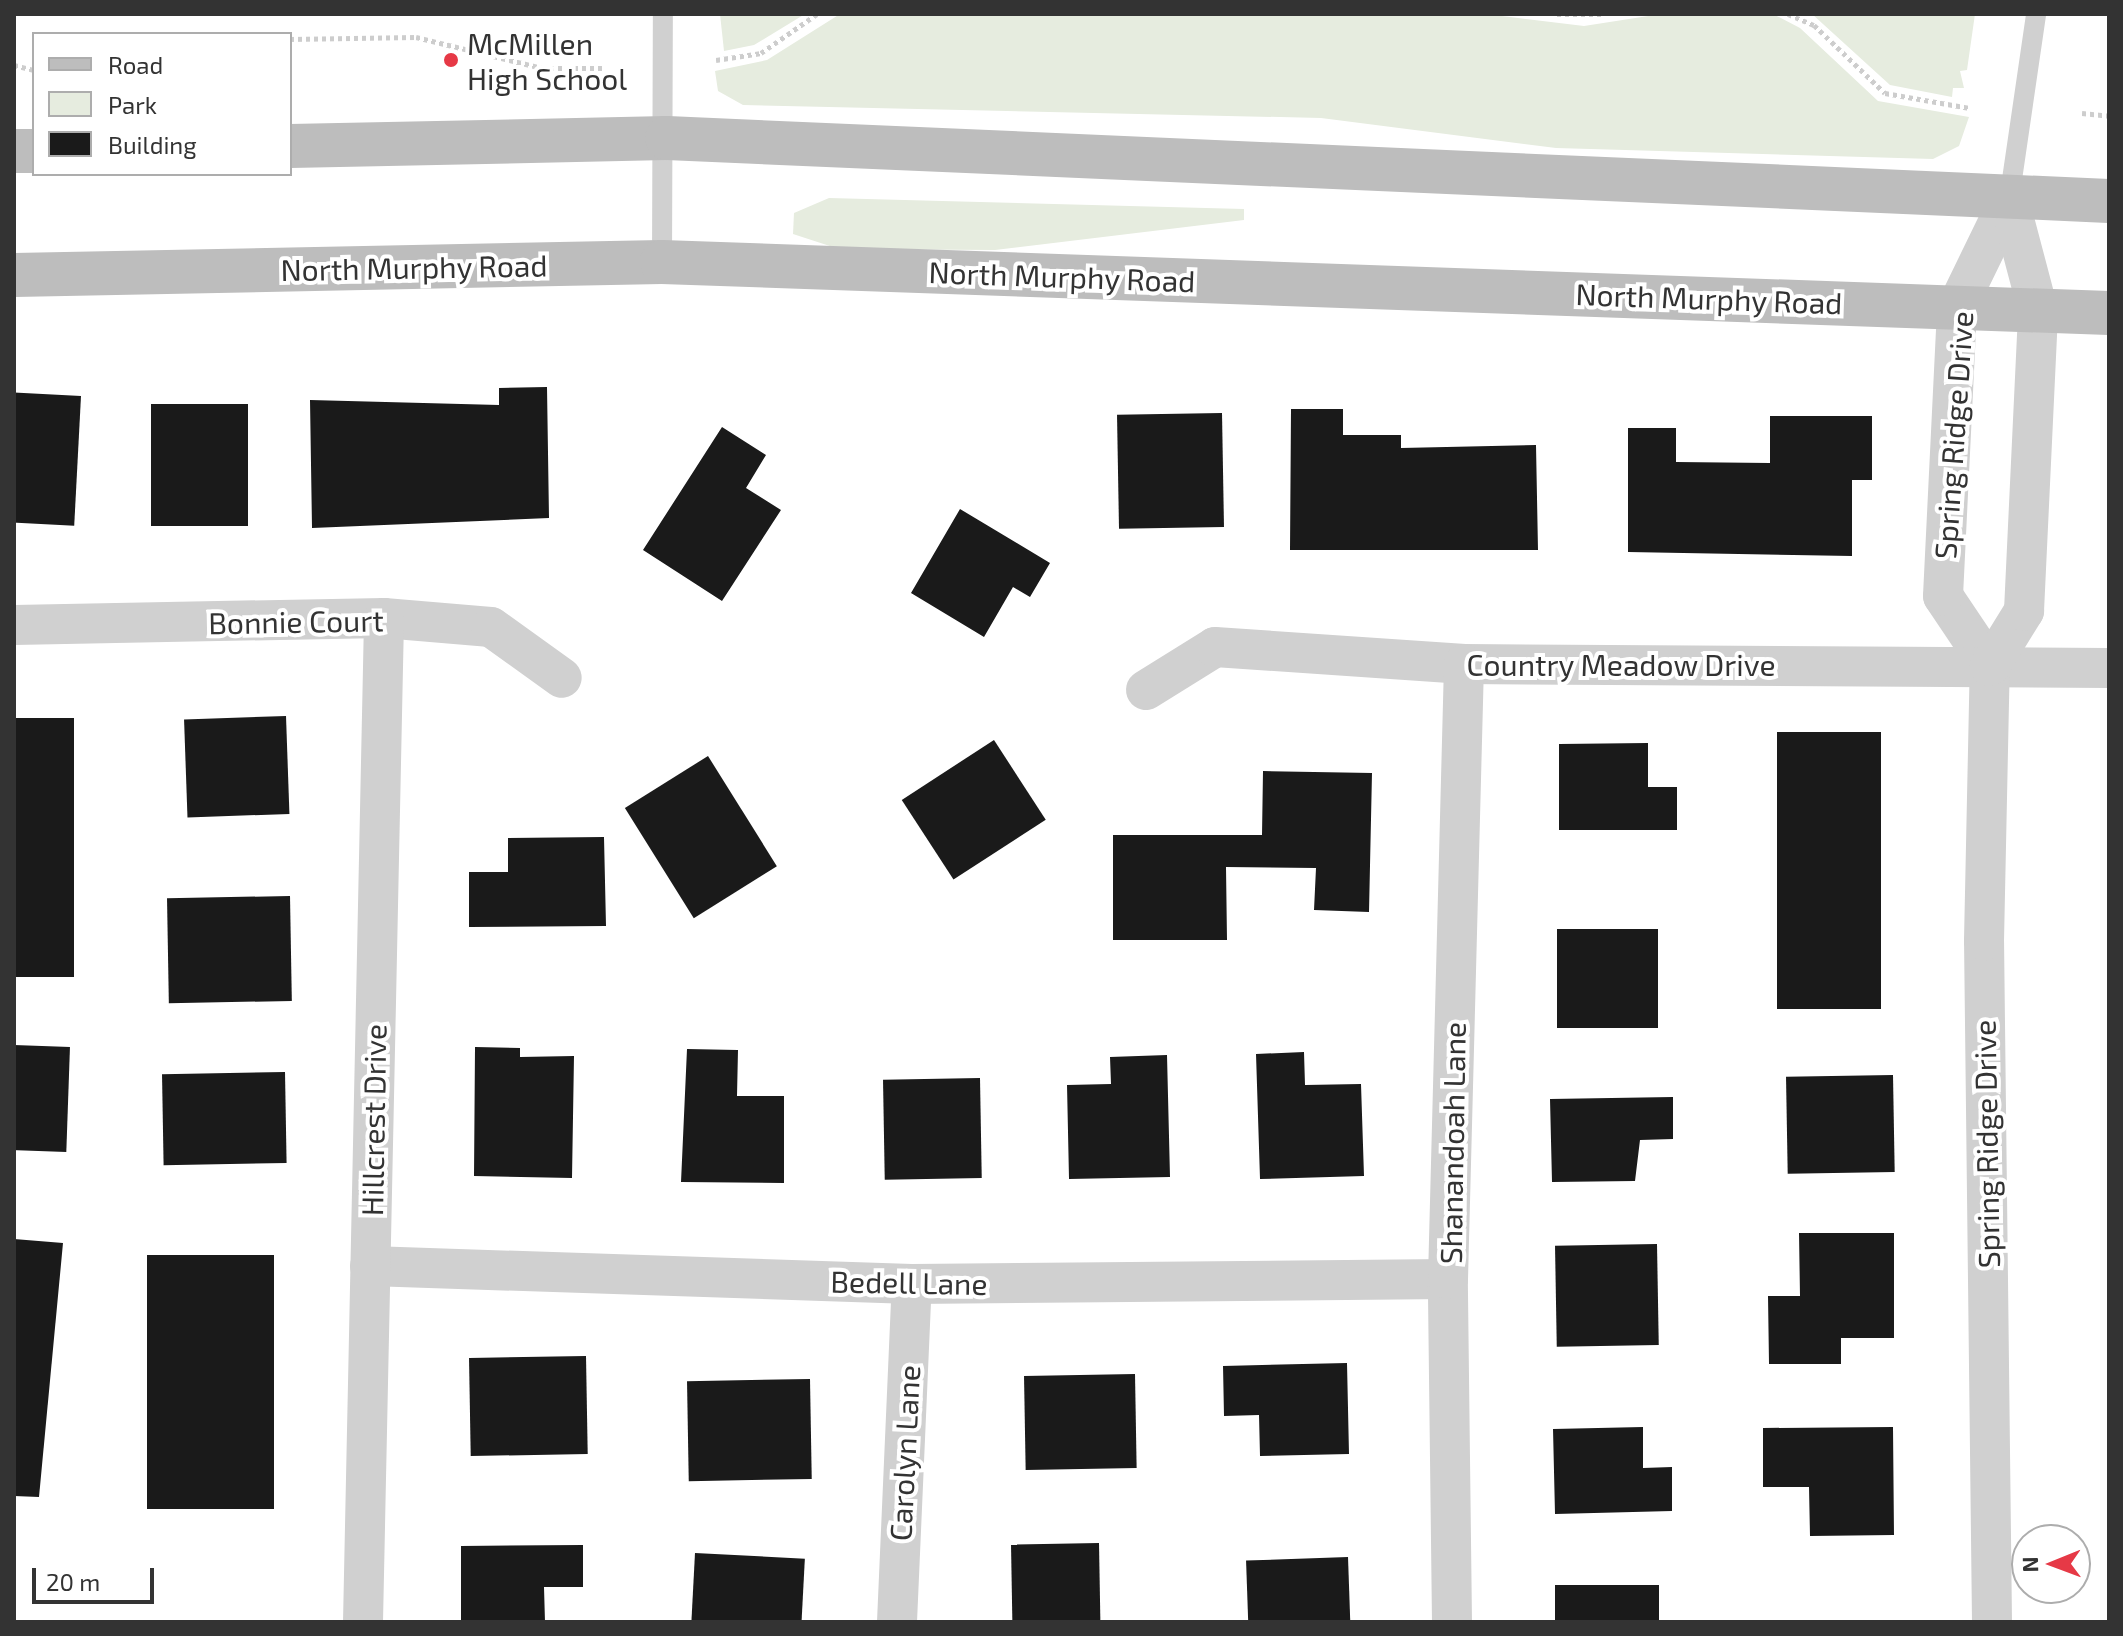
<!DOCTYPE html>
<style>
body{margin:0}
#map{position:relative;width:2123px;height:1636px;overflow:hidden;background:#fff;font-family:"Exo 2",sans-serif}
div>[style]{position:absolute}
.green>*{inset:0;background:#e6ecdf}
.building>*{inset:0;background:#1a1a1a;transform-origin:0 0}
.path>*{height:5px;margin-top:-2.5px;transform-origin:0;background:repeating-linear-gradient(90deg,#cdcdcd 0 4px,transparent 0 8px)}
.service>*{height:20px;margin:-10px;padding:0 10px;transform-origin:10px;border-radius:10px;background:#d0d0d0}
.minor>*{height:40px;margin:-20px;padding:0 20px;transform-origin:20px;border-radius:20px;background:#d0d0d0}
.secondary>*{height:44px;margin:-22px;padding:0 22px;transform-origin:22px;border-radius:22px;background:#bdbdbd}
.dots>*{width:22px;height:22px;translate:-50% -50%;box-sizing:border-box;border:4px solid #fff;border-radius:50%}
span{translate:-50% -50%;white-space:nowrap;text-align:center;line-height:1.15;-webkit-text-stroke:8px #fff;paint-order:stroke}
.poi-label{font-size:30px;color:#333}
.left{translate:0 -50%;text-align:left}
.street-label{font-size:30px;color:#333}
.frame{position:absolute;inset:0;border:16px solid #333;pointer-events:none}
.legend{position:absolute;left:32px;top:32px;width:260px;height:144px;box-sizing:border-box;background:#fff;border:2px solid #adadad;margin:0;padding:10px 14px;list-style:none;font-size:24px;color:#333}
.legend li{display:flex;align-items:center;gap:16px;height:40px}
.legend b{width:40px;border:2px solid #adadad}
.north{position:absolute;left:2011px;top:1524px;width:80px;height:80px;box-sizing:border-box;background:#fff;border:2px solid #adadad;border-radius:50%;rotate:269deg;font-size:22px;font-weight:700;line-height:32px;text-align:center;color:#333}
.north::after{content:'';display:block;margin:auto;width:28px;height:36px;background:#e63946;clip-path:polygon(50% 0,100% 100%,50% 72%,0 100%)}
.scale{position:absolute;left:32px;top:1568px;width:122px;height:36px;box-sizing:border-box;border:4px solid #333;border-top:0;padding-left:10px;font-size:24px;line-height:28px;white-space:nowrap;color:#333;-webkit-text-stroke:6px #fff;paint-order:stroke}
</style>
<div id="map">
<div class="green">
<div style="clip-path:polygon(720px 14px,805px 14px,754px 45px,724px 51px)"></div>
<div style="clip-path:polygon(840px 14px,1486px 14px,1584px 26px,1661px 14px,1773px 14px,1800px 28px,1878px 101px,1969px 117px,1959px 146px,1933px 159px,1556px 148px,1321px 118px,743px 105px,718px 91px,715px 71px,767px 60px)"></div>
<div style="clip-path:polygon(1812px 14px,1975px 14px,1967px 70px,1960px 71px,1964px 88px,1953px 88px,1952px 97px,1890px 85px)"></div>
<div style="clip-path:polygon(829px 198px,1244px 209px,1244px 220px,995px 250px,839px 249px,793px 234px,794px 213px)"></div>
</div>
<div class="building">
<div style="clip-path:polygon(547px 387px,549px 518px,312px 528px,310px 400px,499px 405px,499px 388px)"></div>
<div style="left:81px;top:396px;width:130px;height:67px;rotate:93deg"></div>
<div style="left:151px;top:404px;width:97px;height:122px"></div>
<div style="clip-path:polygon(1291px 409px,1343px 409px,1343px 435px,1401px 435px,1401px 448px,1536px 445px,1538px 550px,1290px 550px)"></div>
<div style="left:1222px;top:413px;width:114px;height:105px;rotate:89deg"></div>
<div style="clip-path:polygon(1770px 416px,1872px 416px,1872px 480px,1852px 480px,1852px 556px,1628px 552px,1628px 428px,1676px 428px,1676px 462px,1770px 463px)"></div>
<div style="clip-path:polygon(722px 427px,766px 455px,746px 488px,781px 510px,722px 601px,643px 550px)"></div>
<div style="clip-path:polygon(960px 509px,1050px 563px,1030px 597px,1013px 587px,984px 637px,911px 593px)"></div>
<div style="left:286px;top:716px;width:98px;height:102px;rotate:88deg"></div>
<div style="left:14px;top:718px;width:60px;height:259px"></div>
<div style="left:1777px;top:732px;width:104px;height:277px"></div>
<div style="left:994px;top:740px;width:95px;height:110px;rotate:57deg"></div>
<div style="clip-path:polygon(1648px 743px,1648px 787px,1677px 787px,1677px 830px,1559px 830px,1559px 744px)"></div>
<div style="left:708px;top:756px;width:130px;height:98px;rotate:58deg"></div>
<div style="clip-path:polygon(1263px 771px,1372px 773px,1369px 912px,1314px 910px,1316px 868px,1226px 867px,1227px 940px,1113px 940px,1113px 835px,1262px 835px)"></div>
<div style="clip-path:polygon(604px 837px,606px 926px,469px 927px,469px 872px,508px 872px,508px 838px)"></div>
<div style="left:290px;top:896px;width:105px;height:123px;rotate:89deg"></div>
<div style="left:1557px;top:929px;width:101px;height:99px"></div>
<div style="left:14px;top:1045px;width:56px;height:105px;rotate:2deg"></div>
<div style="clip-path:polygon(475px 1047px,520px 1048px,520px 1057px,574px 1056px,572px 1178px,474px 1176px)"></div>
<div style="clip-path:polygon(687px 1049px,738px 1050px,737px 1096px,784px 1096px,784px 1183px,681px 1182px)"></div>
<div style="clip-path:polygon(1304px 1052px,1305px 1085px,1361px 1084px,1364px 1176px,1260px 1179px,1256px 1054px)"></div>
<div style="clip-path:polygon(1167px 1055px,1170px 1177px,1069px 1179px,1067px 1085px,1111px 1084px,1110px 1057px)"></div>
<div style="left:285px;top:1072px;width:91px;height:123px;rotate:89deg"></div>
<div style="left:1893px;top:1075px;width:97px;height:107px;rotate:89deg"></div>
<div style="left:980px;top:1078px;width:100px;height:97px;rotate:89deg"></div>
<div style="clip-path:polygon(1673px 1097px,1673px 1139px,1640px 1140px,1635px 1181px,1552px 1182px,1550px 1099px)"></div>
<div style="clip-path:polygon(1799px 1233px,1894px 1233px,1894px 1338px,1841px 1338px,1841px 1364px,1769px 1364px,1768px 1296px,1800px 1296px)"></div>
<div style="clip-path:polygon(14px 1239px,63px 1243px,39px 1497px,14px 1496px)"></div>
<div style="left:1657px;top:1244px;width:101px;height:102px;rotate:89deg"></div>
<div style="left:147px;top:1255px;width:127px;height:254px"></div>
<div style="left:586px;top:1356px;width:98px;height:117px;rotate:89deg"></div>
<div style="clip-path:polygon(1347px 1363px,1349px 1454px,1260px 1456px,1259px 1415px,1224px 1416px,1223px 1366px)"></div>
<div style="left:1135px;top:1374px;width:94px;height:111px;rotate:89deg"></div>
<div style="left:810px;top:1379px;width:100px;height:123px;rotate:89deg"></div>
<div style="clip-path:polygon(1643px 1427px,1643px 1468px,1672px 1467px,1672px 1511px,1555px 1514px,1553px 1429px)"></div>
<div style="clip-path:polygon(1893px 1427px,1894px 1535px,1810px 1536px,1809px 1487px,1763px 1487px,1763px 1428px)"></div>
<div style="left:1099px;top:1543px;width:79px;height:88px;rotate:89deg"></div>
<div style="clip-path:polygon(583px 1545px,583px 1587px,544px 1587px,545px 1622px,461px 1622px,461px 1546px)"></div>
<div style="left:695px;top:1553px;width:110px;height:69px;rotate:3deg"></div>
<div style="left:1348px;top:1557px;width:65px;height:102px;rotate:88deg"></div>
<div style="left:1555px;top:1585px;width:104px;height:37px"></div>
</div>
<div class="path">
<div style="left:1557px;top:14px;width:48px"></div>
<div style="left:1788px;top:14px;width:28px;rotate:23deg"></div>
<div style="left:1814px;top:25px;width:98px;rotate:43.8deg"></div>
<div style="left:1885px;top:93px;width:86px;rotate:10deg"></div>
<div style="left:290px;top:39px;width:126px;rotate:-0.9deg"></div>
<div style="left:416px;top:37px;width:130px;rotate:13.8deg"></div>
<div style="left:542px;top:68px;width:62px"></div>
<div style="left:716px;top:60px;width:46px;rotate:-8.8deg"></div>
<div style="left:761px;top:53px;width:68px;rotate:-34.9deg"></div>
<div style="left:14px;top:65px;width:21px;rotate:14deg"></div>
<div style="left:2082px;top:113px;width:27px;rotate:6deg"></div>
</div>
<div class="service">
<div style="left:2009px;top:200px;width:188px;rotate:-81.7deg"></div>
<div style="left:662px;top:262px;width:248px;rotate:-89.8deg"></div>
</div>
<div class="minor">
<div style="left:14px;top:625px;width:370px;rotate:-1.1deg"></div>
<div style="left:384px;top:618px;width:107px;rotate:4.8deg"></div>
<div style="left:491px;top:627px;width:87px;rotate:35.7deg"></div>
<div style="left:1990px;top:666px;width:84px;rotate:-123.9deg"></div>
<div style="left:1943px;top:596px;width:289px;rotate:-87.2deg"></div>
<div style="left:1957px;top:307px;width:119px;rotate:-64.1deg"></div>
<div style="left:1146px;top:690px;width:81px;rotate:-31.9deg"></div>
<div style="left:1215px;top:647px;width:250px;rotate:3.9deg"></div>
<div style="left:1464px;top:664px;width:645px;rotate:0.36deg"></div>
<div style="left:370px;top:1266px;width:542px;rotate:1.9deg"></div>
<div style="left:912px;top:1284px;width:536px;rotate:-0.53deg"></div>
<div style="left:363px;top:1622px;width:1004px;rotate:-88.8deg"></div>
<div style="left:897px;top:1622px;width:338px;rotate:-87.5deg"></div>
<div style="left:1452px;top:1622px;width:343px;rotate:-90.7deg"></div>
<div style="left:1448px;top:1279px;width:615px;rotate:-88.51deg"></div>
<div style="left:1992px;top:1622px;width:681px;rotate:-90.67deg"></div>
<div style="left:1984px;top:941px;width:275px;rotate:-88.8deg"></div>
<div style="left:1990px;top:666px;width:65px;rotate:-58.3deg"></div>
<div style="left:2024px;top:611px;width:301px;rotate:-87.3deg"></div>
<div style="left:2038px;top:310px;width:114px;rotate:-104.8deg"></div>
</div>
<div class="secondary">
<div style="left:290px;top:146px;width:377px;rotate:-1.2deg"></div>
<div style="left:667px;top:138px;width:1443px;rotate:2.5deg"></div>
<div style="left:14px;top:151px;width:20px"></div>
<div style="left:14px;top:275px;width:648px;rotate:-1.15deg"></div>
<div style="left:662px;top:262px;width:1448px;rotate:2.02deg"></div>
</div>
<div class="dots">
<div style="left:451px;top:60px;background:#e63946"></div>
</div>
<div class="poi-label">
<span class="left" style="left:467px;top:60px">McMillen<br>High School</span>
</div>
<div class="street-label">
<span style="left:414px;top:267px;rotate:-1deg">North Murphy Road</span>
<span style="left:1062px;top:276px;rotate:2deg">North Murphy Road</span>
<span style="left:1709px;top:298px;rotate:2deg">North Murphy Road</span>
<span style="left:1953px;top:435px;rotate:-86deg">Spring Ridge Drive</span>
<span style="left:296px;top:621px;rotate:-1deg">Bonnie Court</span>
<span style="left:1621px;top:664px">Country Meadow Drive</span>
<span style="left:373px;top:1120px;rotate:-89deg">Hillcrest Drive</span>
<span style="left:1452px;top:1143px;rotate:-89deg">Shanandoah Lane</span>
<span style="left:1986px;top:1144px;rotate:-91deg">Spring Ridge Drive</span>
<span style="left:909px;top:1282px;rotate:1deg">Bedell Lane</span>
<span style="left:904px;top:1453px;rotate:-87deg">Carolyn Lane</span>
</div>
<div class="frame"></div>
<ul class="legend">
<li><b style="height:10px;background:#bdbdbd"></b>Road</li>
<li><b style="height:22px;background:#e6ecdf"></b>Park</li>
<li><b style="height:22px;background:#1a1a1a"></b>Building</li>
</ul>
<div class="north">N</div>
<div class="scale">20 m</div>
</div>
